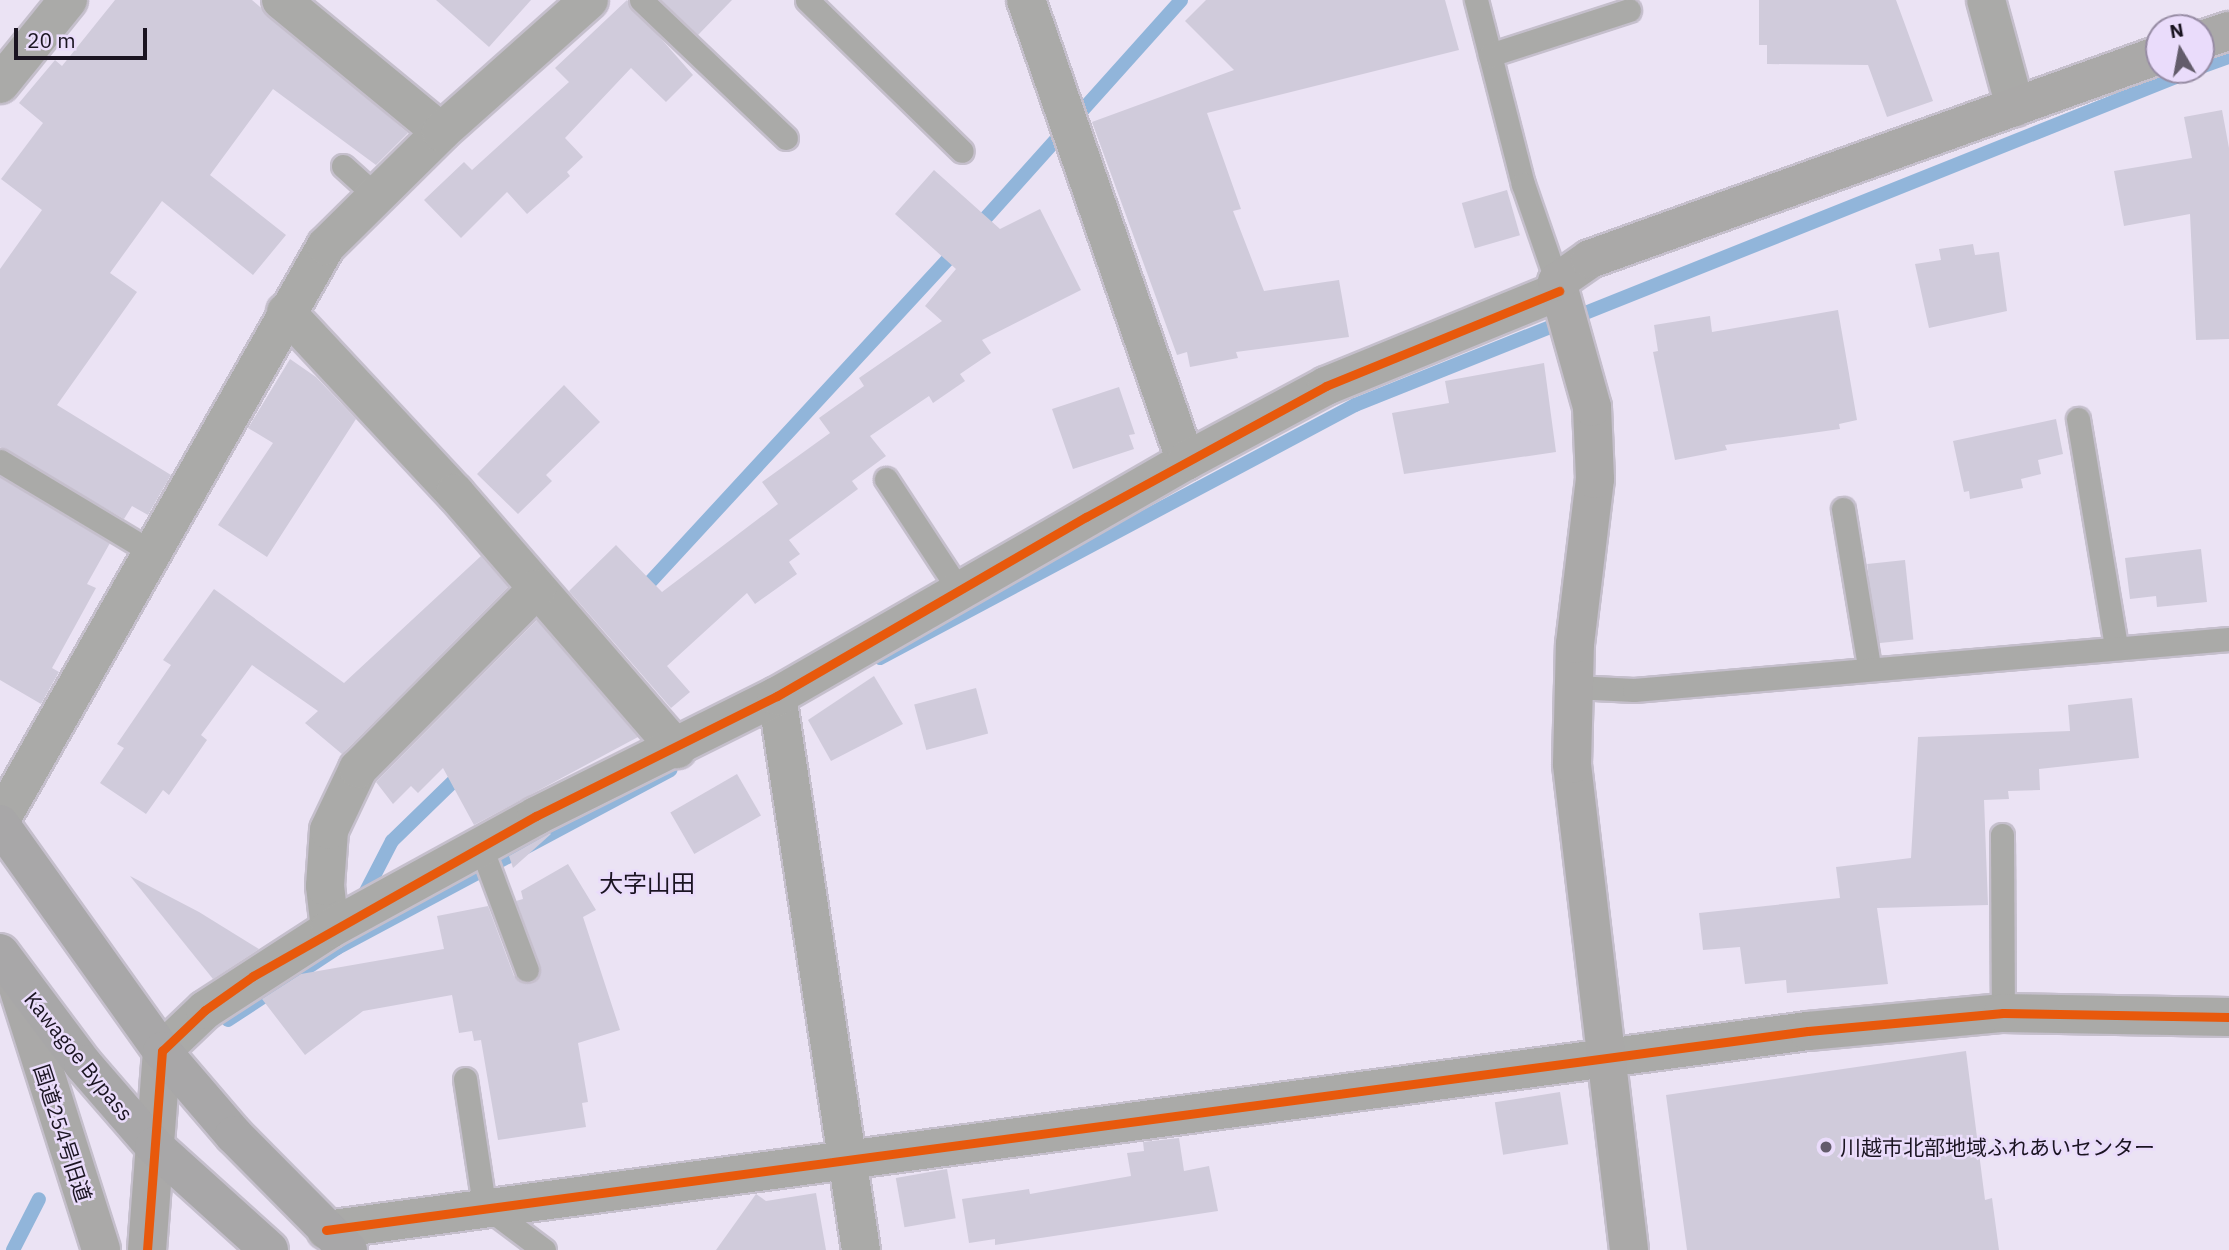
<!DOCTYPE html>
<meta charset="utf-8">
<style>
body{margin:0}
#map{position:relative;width:2229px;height:1250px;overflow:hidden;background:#ebe3f4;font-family:"IBM Plex Sans","Noto Sans JP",sans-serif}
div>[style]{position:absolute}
.stream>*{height:14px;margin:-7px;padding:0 7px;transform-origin:7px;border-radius:7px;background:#91b5da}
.building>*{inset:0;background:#d0cbdb;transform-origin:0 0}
.roads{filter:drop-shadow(2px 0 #c5bfcc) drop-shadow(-2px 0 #c5bfcc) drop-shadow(0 2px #c5bfcc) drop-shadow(0 -2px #c5bfcc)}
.lane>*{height:23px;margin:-11.5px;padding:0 11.5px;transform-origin:11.5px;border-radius:11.5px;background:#aaaaa8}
.street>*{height:38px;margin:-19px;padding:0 19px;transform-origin:19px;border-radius:19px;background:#aaaaa8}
.secondary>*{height:38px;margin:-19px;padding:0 19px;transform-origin:19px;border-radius:19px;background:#aaa9a8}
.highway>*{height:38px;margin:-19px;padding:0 19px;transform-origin:19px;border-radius:19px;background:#a8a7a8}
.cycleway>*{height:9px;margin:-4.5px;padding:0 4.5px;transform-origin:4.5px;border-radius:4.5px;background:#e8590c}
.dots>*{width:19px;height:19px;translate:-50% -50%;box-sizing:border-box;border:4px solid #eadcfb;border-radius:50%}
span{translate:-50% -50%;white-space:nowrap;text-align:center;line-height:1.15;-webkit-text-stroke:5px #eadcfb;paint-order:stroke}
.street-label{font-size:21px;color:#1a1421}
.poi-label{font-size:21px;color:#1a1421}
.left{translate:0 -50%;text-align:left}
.quarter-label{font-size:24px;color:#1a1421}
.north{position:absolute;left:2145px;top:14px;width:70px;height:70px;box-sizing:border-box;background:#eadcfb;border:2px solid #978ca4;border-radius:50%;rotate:350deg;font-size:19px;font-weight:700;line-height:28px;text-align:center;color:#1a1421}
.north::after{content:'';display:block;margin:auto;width:24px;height:32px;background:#635c6b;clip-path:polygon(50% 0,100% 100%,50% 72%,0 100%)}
.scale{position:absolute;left:14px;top:28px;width:133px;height:32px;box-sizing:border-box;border:4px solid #1a1421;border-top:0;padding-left:9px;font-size:21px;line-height:24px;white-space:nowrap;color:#1a1421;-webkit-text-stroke:5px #eadcfb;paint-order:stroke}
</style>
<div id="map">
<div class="stream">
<div style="left:2201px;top:67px;width:30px;rotate:-20deg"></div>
<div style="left:974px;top:231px;width:310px;rotate:-48.1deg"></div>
<div style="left:640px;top:593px;width:469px;rotate:-47.3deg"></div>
<div style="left:880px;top:658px;width:538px;rotate:-28.04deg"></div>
<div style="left:1355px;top:405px;width:902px;rotate:-21.79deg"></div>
<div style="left:360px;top:903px;width:70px;rotate:-62.7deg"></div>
<div style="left:392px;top:841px;width:99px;rotate:-44.2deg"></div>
<div style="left:228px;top:1020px;width:131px;rotate:-33.4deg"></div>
<div style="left:337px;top:948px;width:378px;rotate:-28.1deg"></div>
<div style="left:13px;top:1250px;width:57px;rotate:-63deg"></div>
</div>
<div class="building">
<div style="clip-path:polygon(115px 0,252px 0,408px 133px,376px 165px,273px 89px,210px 175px,286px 235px,253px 275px,162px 201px,110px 273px,137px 292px,57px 405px,171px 475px,148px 515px,132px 506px,124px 519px,0 447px,0 269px,42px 210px,1px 179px,43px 123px,19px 103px,55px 60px,62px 66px)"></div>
<div style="clip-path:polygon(436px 0,531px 0,489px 47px)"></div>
<div style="clip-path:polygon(627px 0,693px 75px,666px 102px,631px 68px,565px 138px,583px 157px,567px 172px,570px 176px,527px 214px,507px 192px,461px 238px,424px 200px,464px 162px,472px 170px,569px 82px,555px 68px)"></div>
<div style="clip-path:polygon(661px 0,732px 0,698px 35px)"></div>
<div style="clip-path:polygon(1206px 0,1445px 0,1459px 50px,1207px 113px,1241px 209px,1233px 211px,1264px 291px,1339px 280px,1349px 337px,1236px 352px,1238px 358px,1190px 367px,1187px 352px,1177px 355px,1092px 122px,1234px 70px,1185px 21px)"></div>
<div style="clip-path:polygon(1759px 0,1896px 0,1933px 101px,1887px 117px,1868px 65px,1767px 64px,1767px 45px,1759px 45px)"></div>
<div style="clip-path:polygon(2222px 110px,2229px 148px,2229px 339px,2196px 340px,2190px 214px,2124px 226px,2114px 171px,2192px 158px,2184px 117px)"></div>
<div style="clip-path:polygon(934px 170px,1000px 229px,1040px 209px,1081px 290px,982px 340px,991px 353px,960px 374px,965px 381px,933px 403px,929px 396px,870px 436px,886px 456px,852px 481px,858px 489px,789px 540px,800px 554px,789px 562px,797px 574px,755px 604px,747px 593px,667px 666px,690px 692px,671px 708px,569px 591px,616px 545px,662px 592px,778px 504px,762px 482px,830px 433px,819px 418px,864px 386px,859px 378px,942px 321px,925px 306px,956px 269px,895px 214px)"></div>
<div style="left:1507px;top:190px;width:47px;height:47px;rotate:74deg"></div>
<div style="clip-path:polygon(1973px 244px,1975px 255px,1999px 252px,2007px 311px,1929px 328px,1915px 264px,1941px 260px,1939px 249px)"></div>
<div style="clip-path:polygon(1838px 310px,1857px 420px,1839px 424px,1840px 429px,1725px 445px,1727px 450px,1675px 460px,1653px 352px,1658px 351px,1654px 325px,1710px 316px,1712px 332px)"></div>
<div style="clip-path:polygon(290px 359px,316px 377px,356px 419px,267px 557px,218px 525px,273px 443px,248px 428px)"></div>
<div style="clip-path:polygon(1544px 363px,1556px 452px,1404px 474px,1392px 413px,1449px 403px,1445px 381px)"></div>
<div style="clip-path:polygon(564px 385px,600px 422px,546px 475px,552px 481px,518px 514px,477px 474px)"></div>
<div style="clip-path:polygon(1119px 387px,1135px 434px,1129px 435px,1134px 449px,1073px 469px,1052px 409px)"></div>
<div style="clip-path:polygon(2056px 419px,2063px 454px,2038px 460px,2041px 474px,2021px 479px,2023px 488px,1970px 499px,1969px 491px,1964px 492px,1953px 441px)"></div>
<div style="clip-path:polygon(0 477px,110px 543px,87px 584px,96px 588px,52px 668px,59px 672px,41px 704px,0 680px)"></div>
<div style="clip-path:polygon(2201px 549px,2207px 602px,2157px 607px,2156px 596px,2130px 599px,2125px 558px)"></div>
<div style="clip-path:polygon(481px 556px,508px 587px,342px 754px,305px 723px,318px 711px,252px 665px,201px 735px,207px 740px,169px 795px,163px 790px,146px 814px,100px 783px,124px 748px,117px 744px,171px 665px,163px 660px,214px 589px,344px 683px)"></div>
<div style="left:1905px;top:560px;width:80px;height:38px;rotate:84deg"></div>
<div style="clip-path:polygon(537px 620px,638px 737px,474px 825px,443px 768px,418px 793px,411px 786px,393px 804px,376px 782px)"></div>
<div style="clip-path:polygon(874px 676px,903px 724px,831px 761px,808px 720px)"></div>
<div style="left:976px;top:688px;width:47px;height:64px;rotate:75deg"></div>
<div style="clip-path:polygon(2132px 698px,2139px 758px,2039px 769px,2040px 790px,2008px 791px,2009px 799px,1984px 800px,1988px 905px,1877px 908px,1888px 984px,1787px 993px,1786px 980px,1745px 984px,1740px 947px,1703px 950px,1699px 913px,1840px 898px,1836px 867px,1911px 858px,1918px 737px,2070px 731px,2068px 705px)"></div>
<div style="left:737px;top:774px;width:48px;height:77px;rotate:60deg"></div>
<div style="clip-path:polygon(550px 833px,551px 834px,513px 868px,509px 856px)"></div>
<div style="clip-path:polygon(568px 864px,596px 910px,583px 917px,620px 1030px,578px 1043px,588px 1102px,582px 1103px,586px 1127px,498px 1140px,481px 1040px,474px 1041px,472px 1031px,459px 1033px,452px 995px,363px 1011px,305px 1055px,262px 999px,301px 974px,444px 949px,437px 916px,488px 906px,514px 976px,533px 983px,540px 966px,516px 901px,523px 899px,521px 891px)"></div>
<div style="clip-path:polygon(130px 876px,199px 912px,259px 949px,213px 979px)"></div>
<div style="clip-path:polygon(1966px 1051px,1985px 1200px,1992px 1198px,1999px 1250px,1687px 1250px,1666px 1095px)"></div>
<div style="left:1560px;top:1092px;width:53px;height:66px;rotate:81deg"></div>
<div style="clip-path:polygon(1179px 1138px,1184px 1171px,1209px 1166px,1218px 1211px,995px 1245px,995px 1239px,969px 1243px,962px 1199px,1029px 1189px,1030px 1194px,1131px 1176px,1127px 1153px,1144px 1151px,1143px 1142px)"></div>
<div style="left:947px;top:1169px;width:50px;height:52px;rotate:80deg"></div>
<div style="clip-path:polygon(816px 1193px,826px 1250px,716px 1250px,756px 1194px,766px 1201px)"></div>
</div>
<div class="roads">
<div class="lane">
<div style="left:641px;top:0;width:200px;rotate:43.6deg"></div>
<div style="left:807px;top:0;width:216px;rotate:44.3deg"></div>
<div style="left:1476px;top:0;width:190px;rotate:75.7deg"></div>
<div style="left:1523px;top:184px;width:104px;rotate:70.9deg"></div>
<div style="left:1490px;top:55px;width:146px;rotate:-17.9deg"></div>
<div style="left:343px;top:166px;width:43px;rotate:42.2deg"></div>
<div style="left:2078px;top:419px;width:231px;rotate:80.5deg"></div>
<div style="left:0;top:461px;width:181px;rotate:31deg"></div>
<div style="left:886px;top:479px;width:133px;rotate:56.7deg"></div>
<div style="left:1843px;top:509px;width:159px;rotate:80.6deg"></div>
<div style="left:1574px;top:687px;width:60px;rotate:2.9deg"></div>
<div style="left:1634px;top:690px;width:597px;rotate:-4.9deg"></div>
<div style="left:2002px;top:835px;width:178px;rotate:89.7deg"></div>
<div style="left:481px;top:847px;width:131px;rotate:69.5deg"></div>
<div style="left:465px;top:1079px;width:127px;rotate:81.4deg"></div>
<div style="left:484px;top:1205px;width:75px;rotate:36.9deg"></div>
</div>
<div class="street">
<div style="left:281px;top:0;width:207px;rotate:39.5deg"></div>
<div style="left:1026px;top:0;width:488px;rotate:70.9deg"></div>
<div style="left:1986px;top:0;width:111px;rotate:74.8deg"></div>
<div style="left:0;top:84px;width:108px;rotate:-51deg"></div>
<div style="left:286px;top:312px;width:248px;rotate:47deg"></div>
<div style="left:455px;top:493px;width:339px;rotate:49.1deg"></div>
<div style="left:777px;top:696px;width:560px;rotate:81.38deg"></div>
<div style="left:0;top:821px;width:661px;rotate:-60.45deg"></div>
<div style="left:326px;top:246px;width:162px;rotate:-44.7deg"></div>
<div style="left:441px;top:132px;width:198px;rotate:-41.7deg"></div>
<div style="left:330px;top:929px;width:43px;rotate:-96.6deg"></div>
<div style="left:325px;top:886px;width:56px;rotate:-85.9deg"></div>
<div style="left:329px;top:830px;width:68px;rotate:-64.6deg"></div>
<div style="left:358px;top:769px;width:254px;rotate:-45.2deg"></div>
<div style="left:162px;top:1051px;width:59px;rotate:-43.6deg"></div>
<div style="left:205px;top:1010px;width:149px;rotate:-32.9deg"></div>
<div style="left:330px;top:929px;width:235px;rotate:-28.7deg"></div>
<div style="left:536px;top:816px;width:269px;rotate:-26.5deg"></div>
<div style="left:777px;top:696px;width:472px;rotate:-29.9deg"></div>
<div style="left:1186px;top:461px;width:159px;rotate:-28.2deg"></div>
<div style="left:1326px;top:386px;width:252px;rotate:-22.2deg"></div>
<div style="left:326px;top:1230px;width:1495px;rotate:-7.65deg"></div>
<div style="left:1808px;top:1031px;width:196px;rotate:-5.3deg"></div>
<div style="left:2003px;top:1013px;width:226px;rotate:1deg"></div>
</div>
<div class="secondary">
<div style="left:2201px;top:40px;width:29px;rotate:-18deg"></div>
<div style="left:14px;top:975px;width:288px;rotate:72.4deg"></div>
<div style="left:147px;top:1250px;width:200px;rotate:-85.7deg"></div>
<div style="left:1629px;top:1250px;width:489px;rotate:-96.7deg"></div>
<div style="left:1572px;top:764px;width:120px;rotate:-88.6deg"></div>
<div style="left:1575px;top:644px;width:166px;rotate:-83.1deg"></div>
<div style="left:1595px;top:479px;width:72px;rotate:-92.4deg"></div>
<div style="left:1592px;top:407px;width:130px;rotate:-105.6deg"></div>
<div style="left:1557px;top:282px;width:40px;rotate:-34.9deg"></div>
<div style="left:1590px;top:259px;width:604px;rotate:-19.72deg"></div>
</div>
<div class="highway">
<div style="left:0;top:824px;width:279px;rotate:54.5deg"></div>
<div style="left:162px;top:1051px;width:111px;rotate:49.4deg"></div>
<div style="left:234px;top:1135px;width:162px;rotate:45.3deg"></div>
<div style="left:0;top:953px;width:139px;rotate:53.2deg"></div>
<div style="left:83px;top:1064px;width:108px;rotate:49.1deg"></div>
<div style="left:154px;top:1146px;width:155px;rotate:42.1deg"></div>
</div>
</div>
<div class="cycleway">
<div style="left:326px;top:1230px;width:1495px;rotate:-7.65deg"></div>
<div style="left:1808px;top:1031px;width:196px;rotate:-5.3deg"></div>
<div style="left:2003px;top:1013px;width:226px;rotate:1deg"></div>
<div style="left:147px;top:1250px;width:200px;rotate:-85.7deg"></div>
<div style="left:162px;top:1051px;width:59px;rotate:-43.6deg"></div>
<div style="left:205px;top:1010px;width:59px;rotate:-35.3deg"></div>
<div style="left:253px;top:976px;width:325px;rotate:-29.5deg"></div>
<div style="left:536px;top:816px;width:269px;rotate:-26.5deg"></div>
<div style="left:777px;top:696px;width:357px;rotate:-30.1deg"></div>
<div style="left:1086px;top:517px;width:273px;rotate:-28.6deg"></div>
<div style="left:1326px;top:386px;width:252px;rotate:-22.2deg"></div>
</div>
<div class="dots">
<div style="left:1826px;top:1147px;background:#635c6b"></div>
</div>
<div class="street-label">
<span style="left:79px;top:1056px;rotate:51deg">Kawagoe Bypass</span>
<span style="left:63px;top:1133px;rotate:72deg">国道254号旧道</span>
</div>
<div class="poi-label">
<span class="left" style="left:1840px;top:1147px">川越市北部地域ふれあいセンター</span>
</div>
<div class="quarter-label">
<span style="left:647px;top:884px">大字山田</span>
</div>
<div class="north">N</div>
<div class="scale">20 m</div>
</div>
